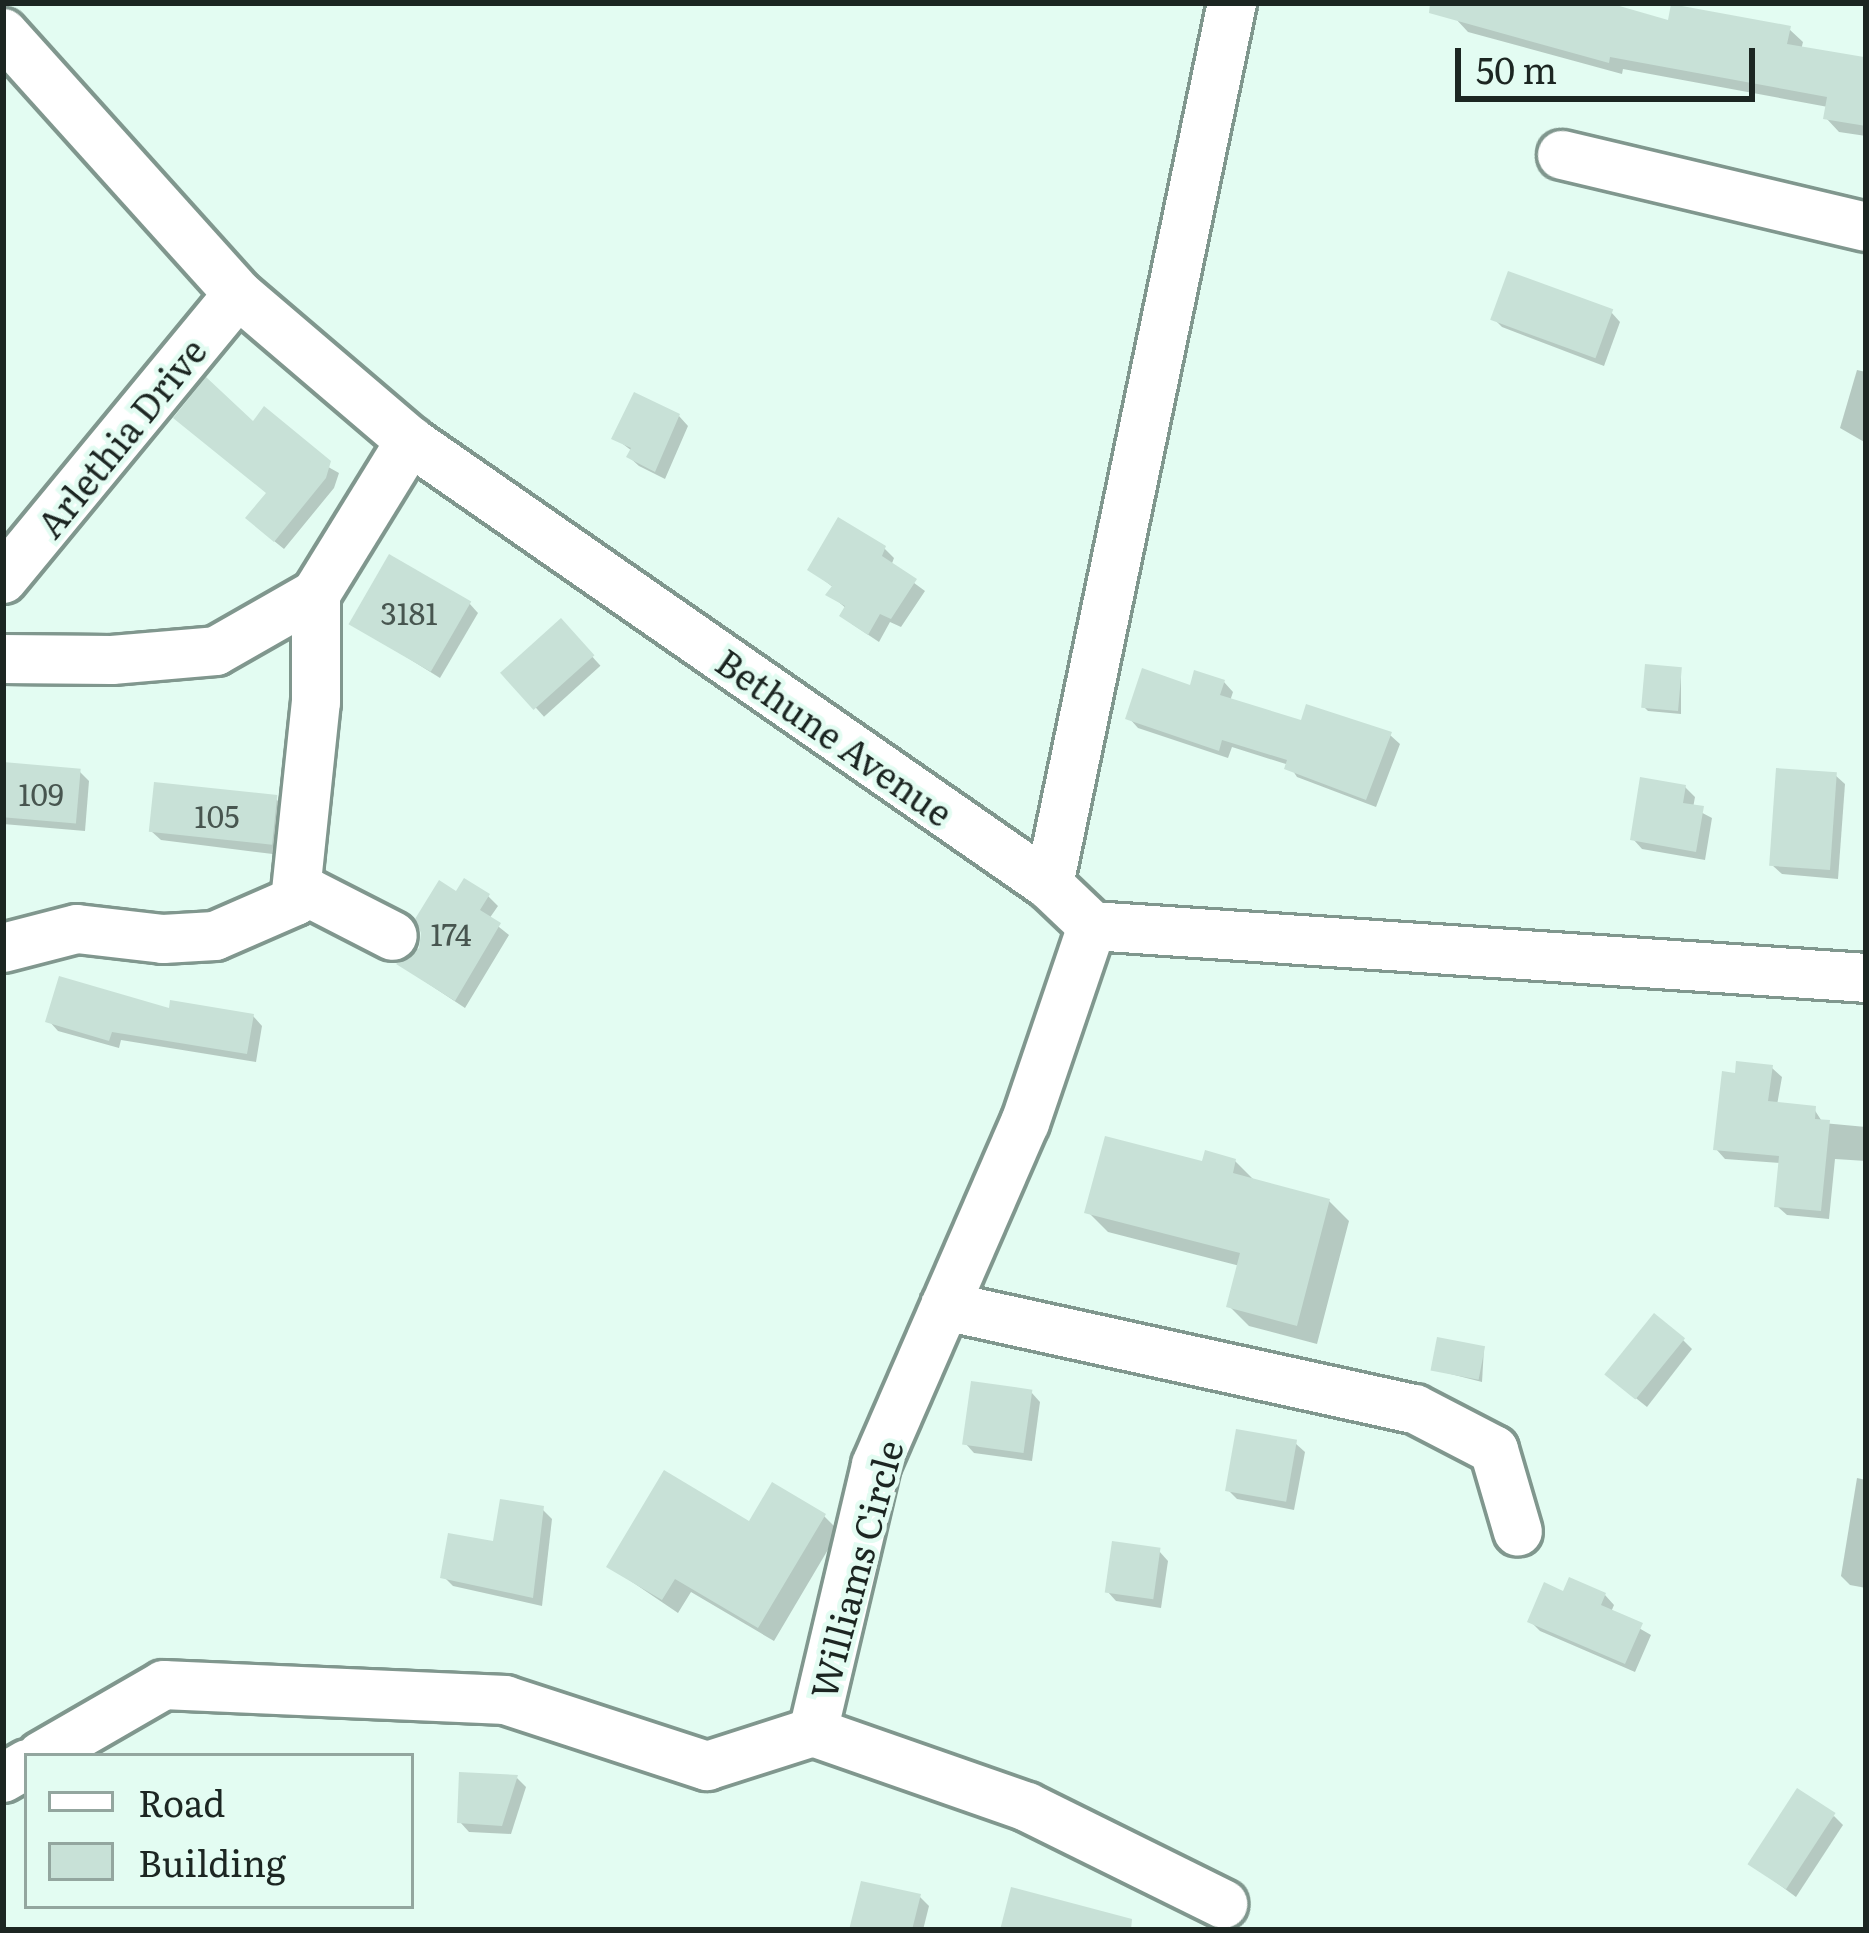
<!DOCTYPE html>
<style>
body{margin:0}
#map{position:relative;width:1869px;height:1933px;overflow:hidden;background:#e3fcf2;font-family:Literata,serif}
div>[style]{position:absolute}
.shadow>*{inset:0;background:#0003;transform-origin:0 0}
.building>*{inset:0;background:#c8e1d7;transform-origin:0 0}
.roads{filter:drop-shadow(3px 0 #80978e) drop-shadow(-3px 0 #80978e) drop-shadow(0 3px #80978e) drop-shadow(0 -3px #80978e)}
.street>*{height:48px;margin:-24px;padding:0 24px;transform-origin:24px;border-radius:24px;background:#fff}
span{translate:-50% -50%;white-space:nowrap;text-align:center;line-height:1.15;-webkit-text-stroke:9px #e3fcf2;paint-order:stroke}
.number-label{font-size:30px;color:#47554f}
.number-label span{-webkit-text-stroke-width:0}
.street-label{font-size:36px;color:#1c2622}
.frame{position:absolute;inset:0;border:6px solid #1c2622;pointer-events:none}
.legend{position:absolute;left:24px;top:1753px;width:390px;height:156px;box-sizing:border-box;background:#e3fcf2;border:3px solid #93a69f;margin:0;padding:15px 21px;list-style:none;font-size:36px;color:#1c2622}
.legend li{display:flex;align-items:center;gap:24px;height:60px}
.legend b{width:60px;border:3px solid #93a69f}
.scale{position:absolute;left:1455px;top:48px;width:300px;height:54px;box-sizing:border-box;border:6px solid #1c2622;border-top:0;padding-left:15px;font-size:36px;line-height:42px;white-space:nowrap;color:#1c2622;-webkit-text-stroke:9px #e3fcf2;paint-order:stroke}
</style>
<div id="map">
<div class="shadow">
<div style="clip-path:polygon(1459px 3px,1598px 3px,1671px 23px,1789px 29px,1803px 42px,1801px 50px,1866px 64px,1866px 136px,1839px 132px,1826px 118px,1828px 107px,1623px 69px,1622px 74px,1468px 32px,1455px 18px)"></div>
<div style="clip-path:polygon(1611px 312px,1620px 322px,1604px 366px,1502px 327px,1493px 318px)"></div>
<div style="clip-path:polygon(1857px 370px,1866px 372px,1866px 443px,1840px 428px)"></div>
<div style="clip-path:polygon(679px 416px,688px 426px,665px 479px,639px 466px,629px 457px,632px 451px,615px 438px)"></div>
<div style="clip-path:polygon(253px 425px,339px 473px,334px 488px,284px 549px,258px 528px,269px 494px)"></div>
<div style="clip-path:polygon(884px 548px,894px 558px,891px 566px,925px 591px,901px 627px,890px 622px,879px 642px,852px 624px,847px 609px,829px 594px,834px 588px,811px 570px)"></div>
<div style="clip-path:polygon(469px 603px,478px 613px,440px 678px,352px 623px)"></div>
<div style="left:561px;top:622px;width:59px;height:76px;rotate:48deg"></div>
<div style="clip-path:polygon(1681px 670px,1681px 714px,1648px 711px,1644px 707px)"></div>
<div style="clip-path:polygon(1224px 682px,1233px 692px,1230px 701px,1303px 724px,1390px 735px,1400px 744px,1376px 807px,1297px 777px,1289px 765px,1232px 747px,1228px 758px,1138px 728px,1129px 718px,1191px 689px)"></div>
<div style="clip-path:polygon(3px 765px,80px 772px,89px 781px,85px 831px,3px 824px)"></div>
<div style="clip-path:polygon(1835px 775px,1845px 784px,1838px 879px,1782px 874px,1772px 865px)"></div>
<div style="clip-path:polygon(1685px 787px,1695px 797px,1693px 808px,1712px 818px,1705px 860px,1642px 849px,1633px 839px)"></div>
<div style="clip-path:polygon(276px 799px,286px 809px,281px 855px,161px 840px,151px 831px)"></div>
<div style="clip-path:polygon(457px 895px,488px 896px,498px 906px,489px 919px,509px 935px,465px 1008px,400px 965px,422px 950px)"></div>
<div style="clip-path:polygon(171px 1012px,253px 1016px,262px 1026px,256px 1062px,121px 1040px,119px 1048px,58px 1031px,49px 1021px)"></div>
<div style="clip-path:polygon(1772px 1068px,1782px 1077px,1777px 1105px,1814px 1109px,1823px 1123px,1866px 1127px,1866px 1161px,1835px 1159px,1829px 1219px,1787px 1215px,1777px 1206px,1781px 1163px,1725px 1159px,1716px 1149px)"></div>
<div style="clip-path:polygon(1235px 1161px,1256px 1182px,1329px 1201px,1349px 1221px,1317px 1344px,1249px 1326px,1229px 1306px,1240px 1266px,1108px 1232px,1088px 1212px,1204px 1164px)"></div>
<div style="clip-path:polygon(1683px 1340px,1692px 1349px,1647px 1407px,1617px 1383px)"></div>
<div style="clip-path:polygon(1484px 1348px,1482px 1382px,1435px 1370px)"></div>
<div style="clip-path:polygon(1031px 1392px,1040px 1402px,1032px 1461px,974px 1453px,965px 1443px)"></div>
<div style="clip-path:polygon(1295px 1443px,1305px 1452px,1294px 1510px,1237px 1499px,1228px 1490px)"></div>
<div style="clip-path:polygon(1857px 1478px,1866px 1480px,1866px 1588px,1850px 1585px,1841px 1576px)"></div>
<div style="clip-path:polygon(542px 1509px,552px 1519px,542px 1606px,453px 1586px,444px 1577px)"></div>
<div style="clip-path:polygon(824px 1516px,839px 1531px,774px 1641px,691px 1592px,678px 1613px,610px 1567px,750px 1525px)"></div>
<div style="clip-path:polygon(1159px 1551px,1168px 1561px,1161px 1608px,1116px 1601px,1107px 1591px)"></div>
<div style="clip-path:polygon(1565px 1594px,1605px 1595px,1614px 1605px,1611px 1612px,1651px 1635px,1635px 1672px,1540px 1631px,1531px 1622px)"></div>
<div style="clip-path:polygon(517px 1778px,526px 1787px,511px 1834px,469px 1832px,460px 1822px)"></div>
<div style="clip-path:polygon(1834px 1816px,1843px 1825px,1796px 1897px,1751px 1864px)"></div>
<div style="clip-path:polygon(920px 1897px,929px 1906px,923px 1930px,852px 1930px)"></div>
</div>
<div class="building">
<div style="clip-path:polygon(1430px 3px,1609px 3px,1668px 20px,1671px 4px,1791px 26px,1787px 44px,1864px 57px,1866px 126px,1823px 119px,1827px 97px,1610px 57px,1609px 63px,1429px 13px)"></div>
<div style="left:1508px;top:271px;width:112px;height:52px;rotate:20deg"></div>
<div style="clip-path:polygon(206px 377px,253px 421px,264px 406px,331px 461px,326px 478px,274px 542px,245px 518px,266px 493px,173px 418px)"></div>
<div style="clip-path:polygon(634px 392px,680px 414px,655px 472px,626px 457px,631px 448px,611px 439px)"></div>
<div style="clip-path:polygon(838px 517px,886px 546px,882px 556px,917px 579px,891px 619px,880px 614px,868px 635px,839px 616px,845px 606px,825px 595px,832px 586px,807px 570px)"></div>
<div style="left:389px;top:554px;width:95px;height:81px;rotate:30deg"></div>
<div style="left:561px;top:618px;width:50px;height:82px;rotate:48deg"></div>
<div style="left:1645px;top:664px;width:37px;height:44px;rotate:5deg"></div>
<div style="clip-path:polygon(1142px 668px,1190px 685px,1194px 670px,1225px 680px,1220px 695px,1301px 720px,1306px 704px,1392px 732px,1366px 800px,1284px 769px,1287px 760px,1222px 740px,1219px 751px,1125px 719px)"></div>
<div style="left:3px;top:762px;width:78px;height:55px;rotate:5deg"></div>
<div style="left:1776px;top:768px;width:61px;height:98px;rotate:4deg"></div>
<div style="clip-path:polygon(1640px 777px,1686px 785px,1683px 803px,1704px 806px,1696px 852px,1630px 840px)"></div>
<div style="left:154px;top:782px;width:124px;height:50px;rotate:6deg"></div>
<div style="clip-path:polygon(464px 878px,490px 894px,480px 910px,501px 923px,455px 1001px,396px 964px,419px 948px,421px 933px,415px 919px,439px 880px,456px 891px)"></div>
<div style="clip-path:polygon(59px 976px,169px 1008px,170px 1000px,254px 1014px,247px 1054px,112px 1032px,109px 1041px,45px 1022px)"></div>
<div style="clip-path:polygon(1736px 1061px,1773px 1065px,1768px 1101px,1816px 1106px,1815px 1119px,1830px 1120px,1821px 1211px,1774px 1207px,1779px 1156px,1713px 1150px,1722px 1071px,1735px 1073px)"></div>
<div style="clip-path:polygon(1105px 1136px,1202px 1161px,1205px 1150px,1236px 1159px,1233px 1173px,1330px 1199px,1297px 1326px,1226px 1307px,1240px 1253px,1084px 1213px)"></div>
<div style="left:1654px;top:1313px;width:40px;height:79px;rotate:39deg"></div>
<div style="left:1437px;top:1337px;width:49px;height:34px;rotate:11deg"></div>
<div style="left:971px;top:1381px;width:62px;height:64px;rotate:8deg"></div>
<div style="left:1236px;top:1429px;width:62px;height:63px;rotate:10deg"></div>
<div style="clip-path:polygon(664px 1470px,749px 1521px,772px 1482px,826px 1514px,758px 1628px,675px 1579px,662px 1600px,606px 1567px)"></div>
<div style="clip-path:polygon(500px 1499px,544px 1506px,533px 1598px,440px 1578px,448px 1533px,493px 1541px)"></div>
<div style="left:1112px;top:1541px;width:49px;height:52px;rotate:8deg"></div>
<div style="clip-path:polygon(1569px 1577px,1606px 1593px,1601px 1605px,1643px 1623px,1625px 1664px,1527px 1622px,1544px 1582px,1563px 1591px)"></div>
<div style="clip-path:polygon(459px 1772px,518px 1775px,502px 1826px,457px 1823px)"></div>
<div style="left:1797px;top:1788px;width:46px;height:91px;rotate:33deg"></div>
<div style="clip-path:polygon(861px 1881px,921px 1894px,912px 1930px,849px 1930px)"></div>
<div style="clip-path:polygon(1011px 1887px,1132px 1919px,1131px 1930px,1000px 1930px)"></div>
</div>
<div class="roads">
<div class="street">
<div style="left:3px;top:33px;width:351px;rotate:48deg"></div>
<div style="left:238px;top:294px;width:226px;rotate:40.5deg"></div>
<div style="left:410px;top:441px;width:778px;rotate:34.79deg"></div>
<div style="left:1049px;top:885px;width:59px;rotate:43.6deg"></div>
<div style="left:1092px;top:926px;width:776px;rotate:3.84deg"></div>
<div style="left:1562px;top:155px;width:312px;rotate:13.3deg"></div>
<div style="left:3px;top:579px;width:369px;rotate:-50.5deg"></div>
<div style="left:3px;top:659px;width:109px;rotate:0.5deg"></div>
<div style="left:112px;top:660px;width:104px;rotate:-4.9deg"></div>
<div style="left:216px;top:651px;width:115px;rotate:-29.7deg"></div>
<div style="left:316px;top:594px;width:180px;rotate:-58.4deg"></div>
<div style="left:1049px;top:885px;width:901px;rotate:-78.28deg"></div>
<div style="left:295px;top:901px;width:16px;rotate:-30deg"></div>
<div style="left:309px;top:893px;width:94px;rotate:27.1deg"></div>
<div style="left:3px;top:948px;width:76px;rotate:-14.4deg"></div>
<div style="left:77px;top:929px;width:87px;rotate:6.6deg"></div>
<div style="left:163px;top:939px;width:52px;rotate:-3.3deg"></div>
<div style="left:215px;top:936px;width:87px;rotate:-23.6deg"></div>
<div style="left:295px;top:901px;width:200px;rotate:-84deg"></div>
<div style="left:316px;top:702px;width:108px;rotate:-90deg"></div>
<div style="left:945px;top:1306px;width:481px;rotate:12.4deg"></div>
<div style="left:1415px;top:1409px;width:89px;rotate:27.4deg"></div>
<div style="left:1494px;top:1450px;width:85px;rotate:73.7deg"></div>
<div style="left:813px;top:1732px;width:227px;rotate:19.3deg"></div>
<div style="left:1027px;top:1807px;width:219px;rotate:26.3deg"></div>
<div style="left:41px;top:1756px;width:142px;rotate:-30deg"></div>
<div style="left:164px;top:1685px;width:341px;rotate:2.5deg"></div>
<div style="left:505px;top:1700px;width:213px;rotate:18.1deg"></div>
<div style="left:707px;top:1766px;width:111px;rotate:-17.8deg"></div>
<div style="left:813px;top:1732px;width:274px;rotate:-76.7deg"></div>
<div style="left:876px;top:1465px;width:373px;rotate:-66.5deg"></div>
<div style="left:1025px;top:1123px;width:208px;rotate:-71.2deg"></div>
<div style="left:3px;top:1778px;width:28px;rotate:-30deg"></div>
</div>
</div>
<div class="number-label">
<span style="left:409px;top:612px">3181</span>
<span style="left:41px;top:793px">109</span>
<span style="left:217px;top:815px">105</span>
<span style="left:451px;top:933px">174</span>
</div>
<div class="street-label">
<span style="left:120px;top:437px;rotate:-51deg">Arlethia Drive</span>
<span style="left:835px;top:736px;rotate:35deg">Bethune Avenue</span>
<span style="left:855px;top:1569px;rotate:-75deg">Williams Circle</span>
</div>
<div class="frame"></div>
<ul class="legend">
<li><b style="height:15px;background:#fff"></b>Road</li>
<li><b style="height:33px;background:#c8e1d7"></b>Building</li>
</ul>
<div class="scale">50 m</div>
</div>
